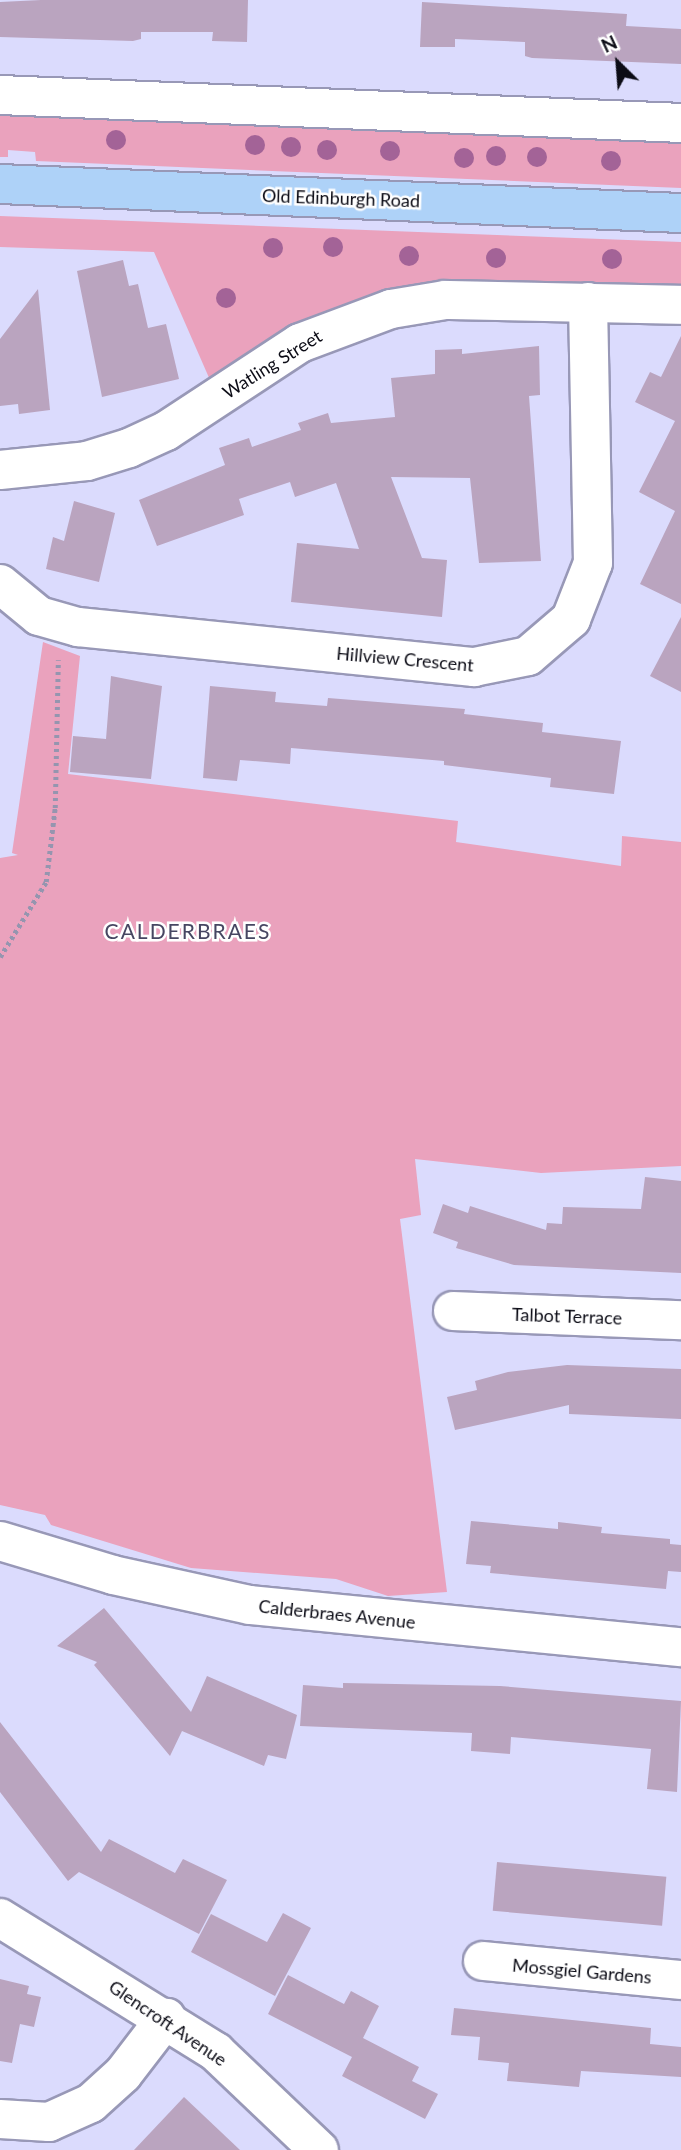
<!DOCTYPE html>
<style>
body{margin:0}
#map{position:relative;width:681px;height:2150px;overflow:hidden;background:#dbdbfd;font-family:Lato,sans-serif}
div>[style]{position:absolute}
.green>*{inset:0;background:#eaa2bd}
.building>*{inset:0;background:#baa4bf;transform-origin:0 0}
.path>*{height:4.5px;margin-top:-2.25px;transform-origin:0;background:repeating-linear-gradient(90deg,#9595af 0 3.5px,transparent 0 7px)}
.roads{filter:drop-shadow(2px 0 #9898b7) drop-shadow(-2px 0 #9898b7) drop-shadow(0 2px #9898b7) drop-shadow(0 -2px #9898b7)}
.minor>*{height:38px;margin:-19px;padding:0 19px;transform-origin:19px;border-radius:19px;background:#fff}
.major>*{height:38px;margin:-19px;padding:0 19px;transform-origin:19px;border-radius:19px;background:#aed2f8}
.trees>*{width:20px;height:20px;margin:-10px;border-radius:50%;background:#a36397}
span{translate:-50% -50%;white-space:nowrap;text-align:center;line-height:1.15;-webkit-text-stroke:5px #fff;paint-order:stroke}
.street-label{font-size:18px;color:#0c0c16}
.quarter-label{font-size:21px;color:#474662;letter-spacing:2px}
.north{position:absolute;left:583px;top:28px;width:70px;height:70px;-webkit-text-stroke:5px #fff;paint-order:stroke;rotate:335deg;font-size:19px;font-weight:700;line-height:28px;text-align:center;color:#0c0c16}
.north::after{content:'';display:block;margin:auto;width:24px;height:32px;background:#0c0c16;clip-path:polygon(50% 0,100% 100%,50% 72%,0 100%)}
</style>
<div id="map">
<div class="green">
<div style="clip-path:polygon(0 110px,681px 139px,681px 188px,36px 161px,35px 152px,8px 150px,8px 157px,0 157px)"></div>
<div style="clip-path:polygon(0 216px,681px 242px,681px 290px,404px 287px,296px 325px,210px 380px,154px 252px,0 247px)"></div>
<div style="clip-path:polygon(43px 642px,80px 656px,68px 774px,458px 821px,456px 842px,621px 866px,622px 836px,681px 842px,681px 1166px,541px 1173px,415px 1159px,421px 1215px,400px 1219px,447px 1592px,388px 1596px,336px 1579px,191px 1568px,51px 1525px,45px 1515px,0 1505px,0 858px,18px 855px,12px 853px)"></div>
</div>
<div class="building">
<div style="clip-path:polygon(41px 0,248px 0,247px 42px,212px 41px,213px 32px,141px 32px,141px 39px,133px 41px,0 37px,0 2px)"></div>
<div style="clip-path:polygon(422px 2px,627px 14px,626px 26px,681px 29px,681px 64px,532px 58px,525px 56px,525px 42px,455px 39px,455px 47px,420px 47px)"></div>
<div style="clip-path:polygon(123px 260px,129px 286px,138px 284px,148px 328px,166px 324px,179px 379px,102px 397px,77px 271px)"></div>
<div style="clip-path:polygon(38px 289px,50px 410px,19px 414px,18px 404px,0 406px,0 339px)"></div>
<div style="clip-path:polygon(681px 336px,681px 604px,640px 584px,675px 511px,639px 492px,675px 421px,635px 402px,650px 372px,661px 377px)"></div>
<div style="clip-path:polygon(539px 346px,540px 395px,529px 396px,541px 561px,479px 563px,470px 478px,391px 477px,422px 558px,447px 560px,442px 617px,291px 602px,297px 543px,359px 549px,336px 483px,295px 497px,290px 482px,239px 499px,244px 515px,157px 546px,139px 500px,225px 465px,219px 448px,249px 438px,252px 447px,301px 430px,298px 423px,328px 413px,331px 423px,395px 417px,391px 378px,435px 374px,435px 350px,462px 349px,462px 354px)"></div>
<div style="clip-path:polygon(74px 501px,115px 513px,99px 582px,46px 569px,53px 537px,64px 541px)"></div>
<div style="clip-path:polygon(681px 617px,681px 692px,650px 676px)"></div>
<div style="clip-path:polygon(111px 676px,162px 686px,151px 779px,70px 772px,73px 736px,106px 739px)"></div>
<div style="clip-path:polygon(210px 686px,276px 692px,275px 702px,327px 706px,328px 698px,465px 709px,464px 714px,543px 723px,542px 732px,621px 741px,614px 794px,550px 787px,551px 778px,444px 765px,444px 761px,291px 748px,290px 764px,240px 760px,237px 781px,203px 778px)"></div>
<div style="clip-path:polygon(645px 1177px,681px 1181px,681px 1273px,514px 1265px,456px 1248px,458px 1242px,433px 1233px,443px 1204px,468px 1213px,470px 1206px,546px 1230px,547px 1223px,562px 1224px,563px 1207px,641px 1209px)"></div>
<div style="clip-path:polygon(567px 1365px,681px 1369px,681px 1419px,569px 1414px,569px 1405px,455px 1430px,447px 1397px,477px 1390px,475px 1381px,508px 1372px)"></div>
<div style="clip-path:polygon(471px 1521px,558px 1529px,558px 1522px,602px 1527px,601px 1533px,670px 1539px,670px 1544px,681px 1545px,681px 1572px,668px 1571px,666px 1589px,490px 1573px,491px 1566px,466px 1564px)"></div>
<div style="clip-path:polygon(104px 1608px,191px 1712px,207px 1676px,297px 1715px,286px 1759px,268px 1755px,264px 1766px,182px 1731px,170px 1756px,94px 1665px,97px 1662px,57px 1646px)"></div>
<div style="clip-path:polygon(343px 1683px,500px 1686px,681px 1701px,677px 1792px,647px 1789px,651px 1749px,511px 1737px,510px 1754px,471px 1751px,472px 1733px,300px 1726px,303px 1685px,343px 1688px)"></div>
<div style="clip-path:polygon(0 1722px,101px 1852px,109px 1839px,175px 1873px,183px 1859px,227px 1880px,199px 1934px,79px 1872px,68px 1881px,0 1792px)"></div>
<div style="left:497px;top:1862px;width:170px;height:49px;rotate:5deg"></div>
<div style="clip-path:polygon(283px 1913px,311px 1928px,275px 1996px,191px 1952px,211px 1914px,267px 1942px)"></div>
<div style="clip-path:polygon(288px 1975px,344px 2004px,351px 1991px,379px 2006px,363px 2038px,419px 2067px,412px 2081px,438px 2094px,425px 2119px,342px 2076px,352px 2057px,268px 2014px)"></div>
<div style="clip-path:polygon(0 1979px,29px 1986px,27px 1994px,41px 1997px,34px 2027px,20px 2024px,12px 2063px,0 2061px)"></div>
<div style="clip-path:polygon(454px 2008px,651px 2028px,650px 2044px,681px 2047px,681px 2077px,581px 2071px,579px 2087px,507px 2081px,509px 2063px,478px 2060px,480px 2037px,451px 2035px)"></div>
<div style="clip-path:polygon(184px 2097px,240px 2150px,134px 2150px)"></div>
</div>
<div class="path">
<div style="left:0;top:957px;width:88px;rotate:-58.5deg"></div>
<div style="left:46px;top:882px;width:75px;rotate:-83.1deg"></div>
<div style="left:55px;top:808px;width:148px;rotate:-88.8deg"></div>
</div>
<div class="roads">
<div class="minor">
<div style="left:0;top:95px;width:682px;rotate:2.35deg"></div>
<div style="left:0;top:470px;width:87px;rotate:-5.9deg"></div>
<div style="left:87px;top:461px;width:44px;rotate:-17.2deg"></div>
<div style="left:129px;top:448px;width:41px;rotate:-24.7deg"></div>
<div style="left:166px;top:431px;width:160px;rotate:-33.3deg"></div>
<div style="left:300px;top:343px;width:97px;rotate:-20.5deg"></div>
<div style="left:391px;top:309px;width:55px;rotate:-9.5deg"></div>
<div style="left:445px;top:300px;width:236px;rotate:1.2deg"></div>
<div style="left:0;top:584px;width:50px;rotate:39.4deg"></div>
<div style="left:39px;top:616px;width:41px;rotate:15.8deg"></div>
<div style="left:78px;top:627px;width:398px;rotate:5.8deg"></div>
<div style="left:474px;top:667px;width:55px;rotate:-11.5deg"></div>
<div style="left:528px;top:656px;width:57px;rotate:-40.7deg"></div>
<div style="left:571px;top:619px;width:60px;rotate:-68.6deg"></div>
<div style="left:593px;top:563px;width:261px;rotate:-91.1deg"></div>
<div style="left:453px;top:1311px;width:228px;rotate:2.3deg"></div>
<div style="left:0;top:1541px;width:118px;rotate:16.7deg"></div>
<div style="left:113px;top:1575px;width:140px;rotate:12.4deg"></div>
<div style="left:250px;top:1605px;width:433px;rotate:5.6deg"></div>
<div style="left:0;top:1918px;width:254px;rotate:31.8deg"></div>
<div style="left:216px;top:2052px;width:142px;rotate:43.6deg"></div>
<div style="left:483px;top:1961px;width:199px;rotate:5.5deg"></div>
<div style="left:0;top:2119px;width:49px;rotate:3.5deg"></div>
<div style="left:49px;top:2122px;width:46px;rotate:-24.3deg"></div>
<div style="left:91px;top:2103px;width:43px;rotate:-42.2deg"></div>
<div style="left:123px;top:2074px;width:71px;rotate:-52.5deg"></div>
</div>
<div class="major">
<div style="left:0;top:184px;width:682px;rotate:2.44deg"></div>
</div>
</div>
<div class="trees">
<div style="left:116px;top:140px"></div>
<div style="left:255px;top:145px"></div>
<div style="left:291px;top:147px"></div>
<div style="left:327px;top:150px"></div>
<div style="left:390px;top:151px"></div>
<div style="left:496px;top:156px"></div>
<div style="left:537px;top:157px"></div>
<div style="left:464px;top:158px"></div>
<div style="left:611px;top:161px"></div>
<div style="left:333px;top:247px"></div>
<div style="left:273px;top:248px"></div>
<div style="left:409px;top:256px"></div>
<div style="left:496px;top:258px"></div>
<div style="left:612px;top:259px"></div>
<div style="left:226px;top:298px"></div>
</div>
<div class="street-label">
<span style="left:341px;top:198px;rotate:2deg">Old Edinburgh Road</span>
<span style="left:272px;top:364px;rotate:-32deg">Watling Street</span>
<span style="left:405px;top:659px;rotate:5deg">Hillview Crescent</span>
<span style="left:567px;top:1316px;rotate:2deg">Talbot Terrace</span>
<span style="left:337px;top:1614px;rotate:6deg">Calderbraes Avenue</span>
<span style="left:582px;top:1971px;rotate:5deg">Mossgiel Gardens</span>
<span style="left:168px;top:2023px;rotate:34deg">Glencroft Avenue</span>
</div>
<div class="quarter-label">
<span style="left:188px;top:931px">CALDERBRAES</span>
</div>
<div class="north">N</div>
</div>
